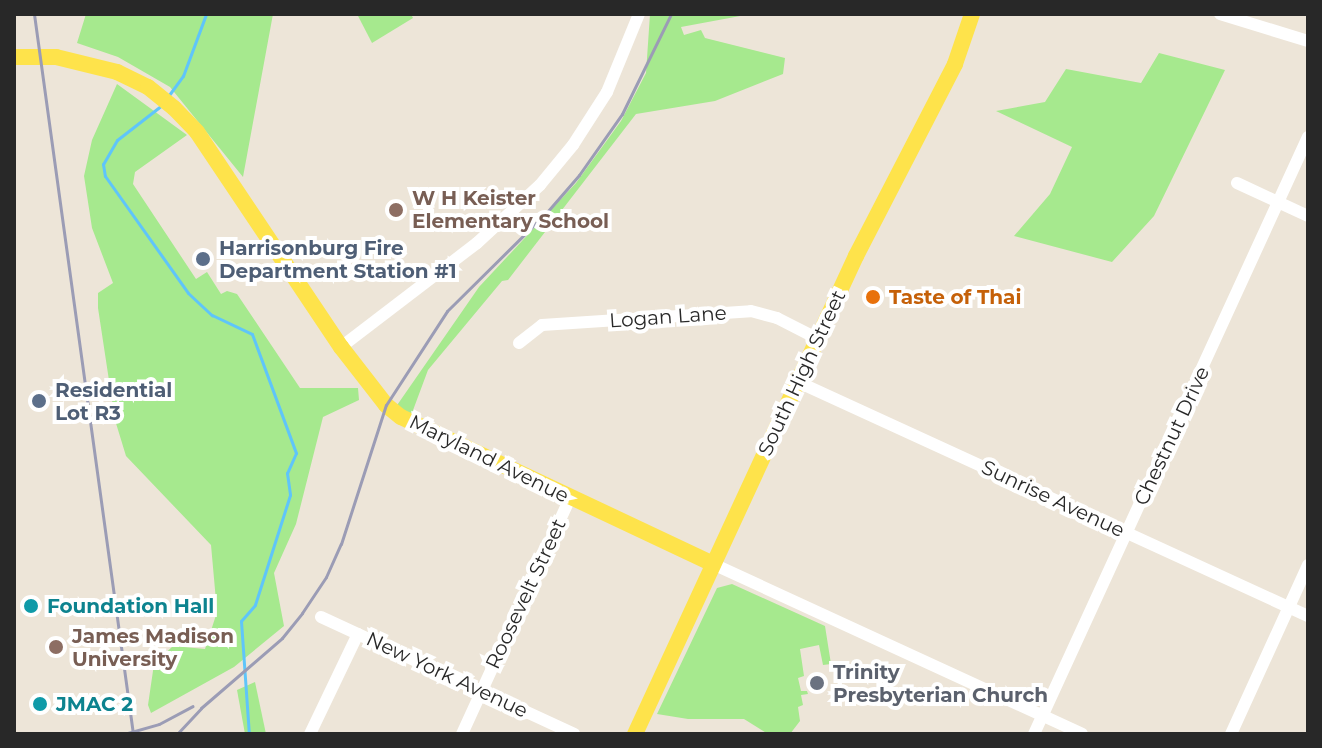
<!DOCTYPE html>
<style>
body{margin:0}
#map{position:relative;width:1322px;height:748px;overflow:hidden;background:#ede5d8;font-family:Montserrat,sans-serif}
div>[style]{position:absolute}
.green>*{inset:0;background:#a6e98e}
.stream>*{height:3px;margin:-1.5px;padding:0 1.5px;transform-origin:1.5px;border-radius:1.5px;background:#5fc5fa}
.minor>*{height:12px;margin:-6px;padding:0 6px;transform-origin:6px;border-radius:6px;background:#fff}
.major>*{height:16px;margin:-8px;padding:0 8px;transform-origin:8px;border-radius:8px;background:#fee34b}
.rail>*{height:3px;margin:-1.5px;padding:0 1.5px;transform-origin:1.5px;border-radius:1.5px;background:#9b9cb5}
.dots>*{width:22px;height:22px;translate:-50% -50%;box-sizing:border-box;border:4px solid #fff;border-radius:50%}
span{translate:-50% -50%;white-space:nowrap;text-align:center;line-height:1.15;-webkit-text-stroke:8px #fff;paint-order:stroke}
.education-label{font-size:20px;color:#785e54;font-weight:700}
.left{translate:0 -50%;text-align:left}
.service-label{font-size:20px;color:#4e5e75;font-weight:700}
.food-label{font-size:20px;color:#c56008;font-weight:700}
.street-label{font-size:20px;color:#282828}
.culture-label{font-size:20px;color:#0d838f;font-weight:700}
.worship-label{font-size:20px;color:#5b616d;font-weight:700}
.frame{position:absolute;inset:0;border:16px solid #282828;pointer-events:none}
</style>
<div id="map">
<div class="green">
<div style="clip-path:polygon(86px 14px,273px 14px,243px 177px,170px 87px,118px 57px,77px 43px)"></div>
<div style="clip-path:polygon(357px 14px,411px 14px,413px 18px,372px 43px)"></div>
<div style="clip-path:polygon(650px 14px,751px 14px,681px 27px,684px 35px,701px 30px,705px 38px,785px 58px,783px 74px,715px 101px,636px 114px,508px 280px,502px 281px,428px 370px,409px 421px,393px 411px,479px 287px,576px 183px,621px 121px,646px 73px)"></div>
<div style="clip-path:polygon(1159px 53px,1225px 70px,1154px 216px,1112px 262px,1014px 236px,1050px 194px,1072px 147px,996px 111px,1045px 102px,1066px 69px,1141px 83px)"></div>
<div style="clip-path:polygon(117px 84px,187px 135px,135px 172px,133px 184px,196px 279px,207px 272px,221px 294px,227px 291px,237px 294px,300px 388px,358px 388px,359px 400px,323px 417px,296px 524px,274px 573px,284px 626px,234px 667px,151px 713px,148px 705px,154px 664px,173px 646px,205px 649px,217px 612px,211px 545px,126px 456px,115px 420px,98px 308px,98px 293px,113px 283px,92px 228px,84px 176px,92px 140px)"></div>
<div style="clip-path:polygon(732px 584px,825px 626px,831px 664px,823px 665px,819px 645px,800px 649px,804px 676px,798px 678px,801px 691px,807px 691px,808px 694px,801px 695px,803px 705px,798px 707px,800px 721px,790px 734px,768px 734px,744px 719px,688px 719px,657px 714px,717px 588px)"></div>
<div style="clip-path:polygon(255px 682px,266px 734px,245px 734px,237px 690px)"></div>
</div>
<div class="stream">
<div style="left:169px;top:95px;width:24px;rotate:-54deg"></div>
<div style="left:183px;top:76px;width:66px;rotate:-69.6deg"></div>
<div style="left:162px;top:105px;width:57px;rotate:142.1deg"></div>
<div style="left:117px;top:140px;width:28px;rotate:120deg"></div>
<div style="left:103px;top:164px;width:12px;rotate:81deg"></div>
<div style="left:105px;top:176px;width:143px;rotate:54.6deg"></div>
<div style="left:188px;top:293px;width:33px;rotate:43deg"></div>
<div style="left:212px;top:315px;width:44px;rotate:25.4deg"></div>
<div style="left:252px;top:334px;width:127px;rotate:69.7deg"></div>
<div style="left:296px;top:453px;width:22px;rotate:114deg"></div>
<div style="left:287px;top:473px;width:22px;rotate:82deg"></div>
<div style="left:290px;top:495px;width:115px;rotate:107.7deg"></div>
<div style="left:255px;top:605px;width:21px;rotate:131deg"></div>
<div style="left:241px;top:621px;width:113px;rotate:86deg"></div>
</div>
<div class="minor">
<div style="left:1220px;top:14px;width:92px;rotate:17.1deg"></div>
<div style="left:1237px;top:183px;width:78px;rotate:24.9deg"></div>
<div style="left:519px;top:343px;width:29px;rotate:-38deg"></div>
<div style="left:542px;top:325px;width:209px;rotate:-3.8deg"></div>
<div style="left:751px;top:311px;width:27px;rotate:15deg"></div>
<div style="left:777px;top:318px;width:46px;rotate:27.1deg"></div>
<div style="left:341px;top:347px;width:171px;rotate:-37.4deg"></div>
<div style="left:477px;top:243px;width:86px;rotate:-42.6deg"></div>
<div style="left:540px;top:185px;width:52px;rotate:-50.5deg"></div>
<div style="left:573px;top:145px;width:63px;rotate:-57.3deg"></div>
<div style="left:607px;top:92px;width:84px;rotate:-67.7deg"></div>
<div style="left:798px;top:382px;width:561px;rotate:24.65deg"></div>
<div style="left:713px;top:564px;width:406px;rotate:24.7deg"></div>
<div style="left:321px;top:617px;width:279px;rotate:24.8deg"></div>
<div style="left:310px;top:734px;width:111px;rotate:-64.4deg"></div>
<div style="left:462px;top:734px;width:260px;rotate:-65.4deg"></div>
<div style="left:1034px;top:734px;width:657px;rotate:-65.35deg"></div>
<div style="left:1231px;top:734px;width:186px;rotate:-65.5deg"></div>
</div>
<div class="major">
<div style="left:14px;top:57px;width:42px"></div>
<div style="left:56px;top:57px;width:63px;rotate:13.8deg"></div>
<div style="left:117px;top:72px;width:34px;rotate:26deg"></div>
<div style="left:148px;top:87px;width:33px;rotate:39deg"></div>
<div style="left:174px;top:108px;width:33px;rotate:46deg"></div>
<div style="left:197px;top:132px;width:259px;rotate:56.2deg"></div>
<div style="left:341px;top:347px;width:73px;rotate:52.2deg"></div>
<div style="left:386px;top:405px;width:19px;rotate:39deg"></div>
<div style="left:401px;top:417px;width:345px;rotate:25.2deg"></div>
<div style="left:635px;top:734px;width:527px;rotate:-65.19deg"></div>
<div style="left:856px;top:256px;width:216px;rotate:-62.7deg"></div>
<div style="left:955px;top:64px;width:53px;rotate:-71.2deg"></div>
</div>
<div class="rail">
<div style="left:34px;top:14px;width:727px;rotate:82.17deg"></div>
<div style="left:14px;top:733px;width:4px;rotate:14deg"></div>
<div style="left:124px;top:734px;width:36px;rotate:-16deg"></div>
<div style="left:159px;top:724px;width:38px;rotate:-28deg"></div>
<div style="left:177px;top:734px;width:35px;rotate:-47deg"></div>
<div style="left:201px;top:708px;width:107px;rotate:-40.8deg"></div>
<div style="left:282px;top:638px;width:32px;rotate:-51deg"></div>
<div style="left:302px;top:613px;width:43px;rotate:-56.3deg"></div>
<div style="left:326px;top:577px;width:36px;rotate:-66deg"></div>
<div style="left:341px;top:544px;width:146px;rotate:-72.1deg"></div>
<div style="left:386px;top:405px;width:112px;rotate:-57deg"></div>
<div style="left:447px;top:311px;width:141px;rotate:-44.7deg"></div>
<div style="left:547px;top:212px;width:49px;rotate:-49.1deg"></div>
<div style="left:579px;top:175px;width:75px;rotate:-54.8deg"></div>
<div style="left:622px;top:114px;width:111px;rotate:-63.9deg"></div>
</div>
<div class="dots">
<div style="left:396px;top:210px;background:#8d6e63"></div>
<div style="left:203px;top:259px;background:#5c6f8a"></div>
<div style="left:873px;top:297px;background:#e8710a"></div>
<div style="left:39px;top:401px;background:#5c6f8a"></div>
<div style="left:31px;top:606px;background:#0f9aa8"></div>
<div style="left:56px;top:647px;background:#8d6e63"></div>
<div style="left:817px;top:683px;background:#6b7280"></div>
<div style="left:40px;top:704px;background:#0f9aa8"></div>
</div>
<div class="education-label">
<span class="left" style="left:412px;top:210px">W H Keister<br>Elementary School</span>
<span class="left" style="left:72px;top:648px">James Madison<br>University</span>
</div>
<div class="service-label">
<span class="left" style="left:219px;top:260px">Harrisonburg Fire<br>Department Station #1</span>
<span class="left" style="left:55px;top:402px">Residential<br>Lot R3</span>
</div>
<div class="food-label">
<span class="left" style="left:889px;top:297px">Taste of Thai</span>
</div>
<div class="street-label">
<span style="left:668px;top:317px;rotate:-4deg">Logan Lane</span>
<span style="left:802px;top:373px;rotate:-65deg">South High Street</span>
<span style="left:1172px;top:436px;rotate:-65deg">Chestnut Drive</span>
<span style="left:489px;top:459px;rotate:26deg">Maryland Avenue</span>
<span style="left:1053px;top:499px;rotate:25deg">Sunrise Avenue</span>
<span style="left:526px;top:594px;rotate:-65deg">Roosevelt Street</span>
<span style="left:447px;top:675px;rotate:25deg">New York Avenue</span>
</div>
<div class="culture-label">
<span class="left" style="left:47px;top:606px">Foundation Hall</span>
<span class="left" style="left:56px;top:704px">JMAC 2</span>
</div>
<div class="worship-label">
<span class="left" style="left:833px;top:684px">Trinity<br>Presbyterian Church</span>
</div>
<div class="frame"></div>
</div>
